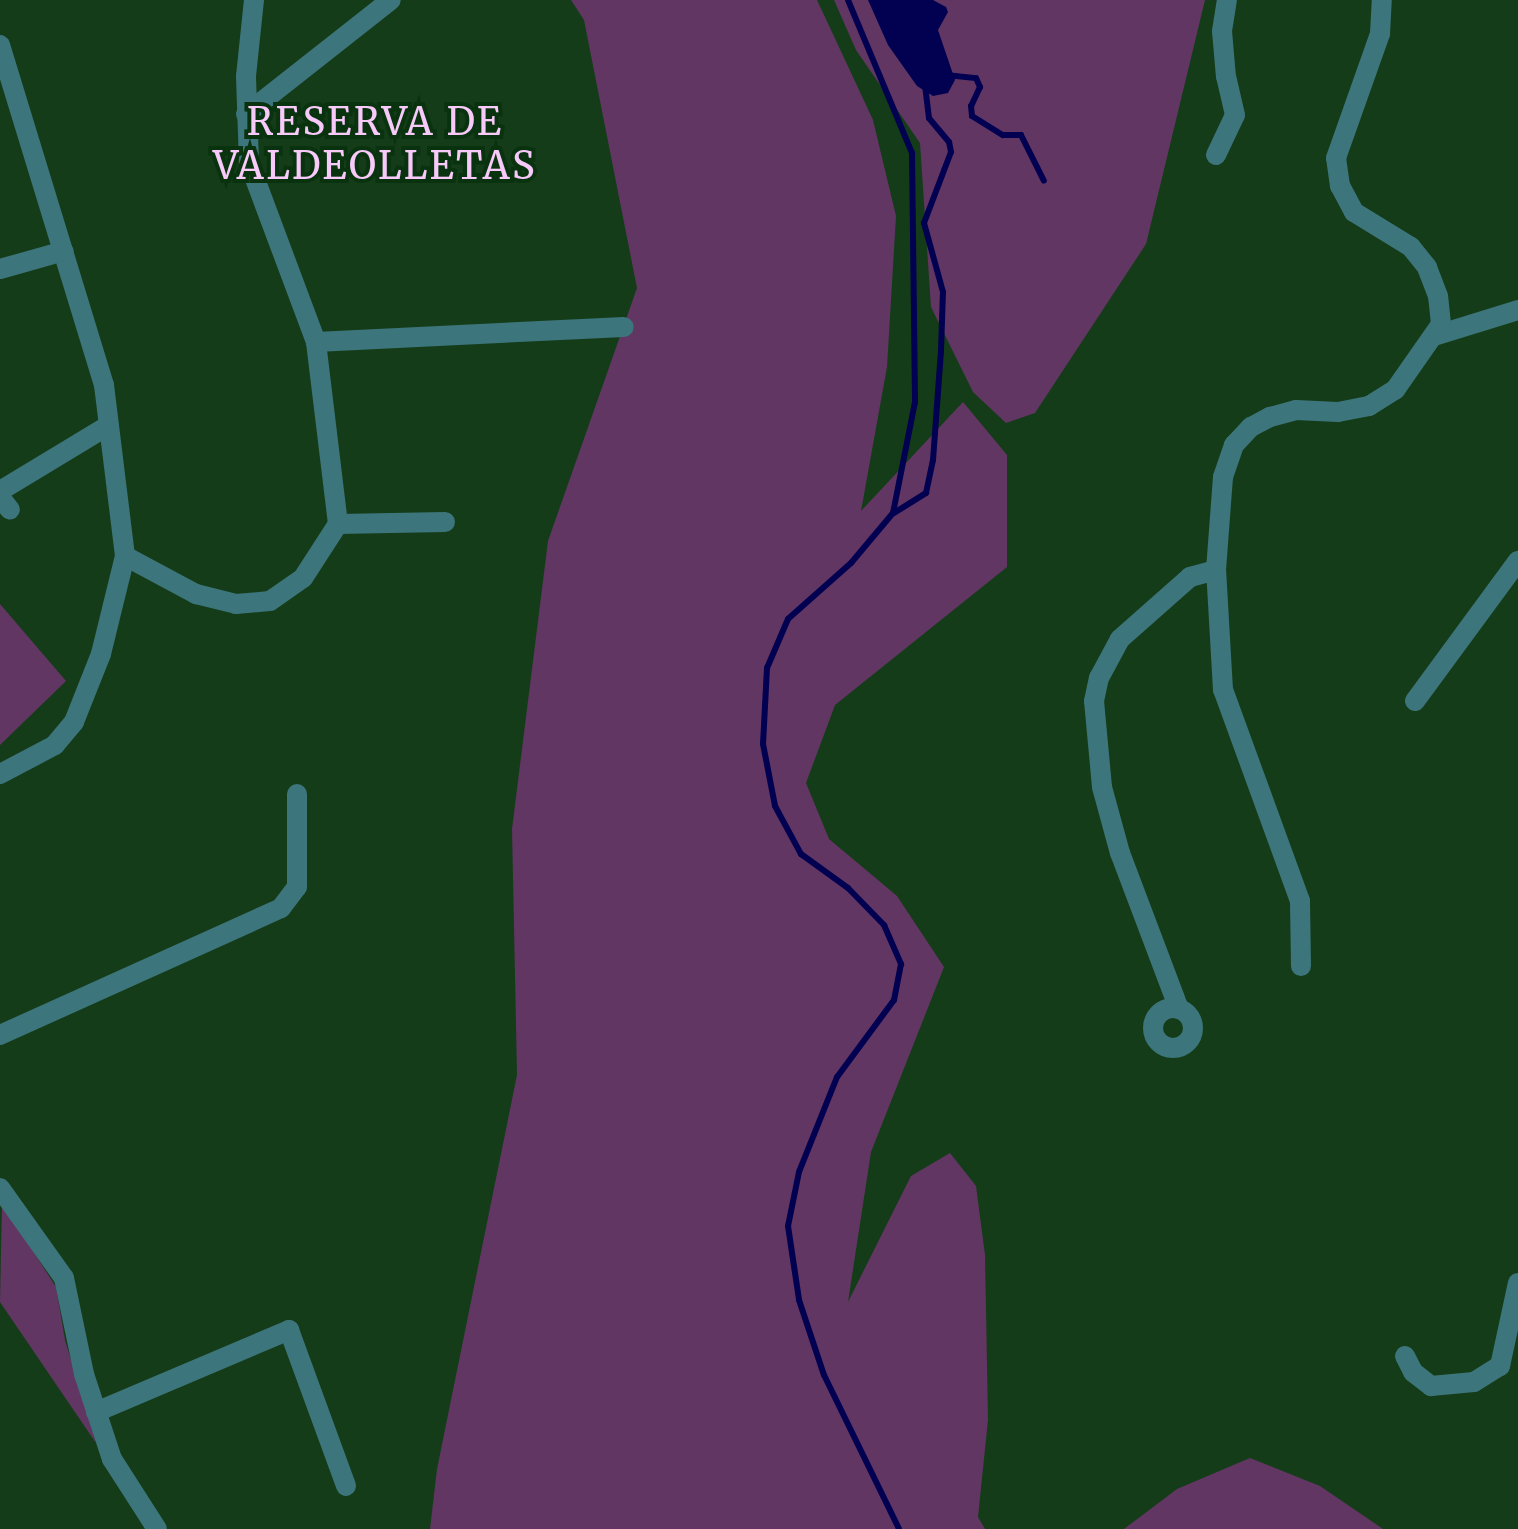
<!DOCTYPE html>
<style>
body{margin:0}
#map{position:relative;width:1518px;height:1529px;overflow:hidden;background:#153c19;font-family:Merriweather,serif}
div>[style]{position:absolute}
.green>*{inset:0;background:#613663}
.water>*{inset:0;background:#020151}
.stream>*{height:6px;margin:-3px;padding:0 3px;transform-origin:3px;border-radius:3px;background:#020151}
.minor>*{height:20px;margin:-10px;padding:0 10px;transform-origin:10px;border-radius:10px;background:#3d757c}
.minor>.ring{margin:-10px;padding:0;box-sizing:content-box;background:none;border:20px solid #3d757c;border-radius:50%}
span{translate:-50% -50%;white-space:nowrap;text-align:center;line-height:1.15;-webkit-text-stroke:8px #09320e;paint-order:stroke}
.neighbourhood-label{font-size:38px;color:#f7caf9;letter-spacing:2.5px}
</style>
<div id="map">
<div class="green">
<div style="clip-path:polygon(571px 0,817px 0,873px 120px,896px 216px,887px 367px,861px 511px,963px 402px,1007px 455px,1007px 567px,835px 705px,806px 783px,829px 839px,897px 896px,944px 967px,871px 1152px,848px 1302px,911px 1176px,950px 1153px,976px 1186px,985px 1255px,988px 1420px,978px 1517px,985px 1529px,430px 1529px,437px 1469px,517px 1075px,512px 829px,548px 541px,637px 288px,584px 20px)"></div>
<div style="clip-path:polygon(834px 0,1205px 0,1146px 244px,1035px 413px,1006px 423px,973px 392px,931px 307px,920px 143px,856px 50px)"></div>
<div style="clip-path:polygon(0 604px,66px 681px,0 745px)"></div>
<div style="clip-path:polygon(2px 1203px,56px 1287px,65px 1340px,96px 1443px,0 1302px)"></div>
<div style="clip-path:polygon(1250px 1458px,1320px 1486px,1383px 1529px,1124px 1529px,1177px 1489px)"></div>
</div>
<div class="water">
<div style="clip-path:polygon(868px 0,933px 0,946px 7px,948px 12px,938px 30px,955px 80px,948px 93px,933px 96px,917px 86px,888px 45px)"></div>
</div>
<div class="stream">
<div style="left:848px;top:0;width:166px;rotate:67.3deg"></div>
<div style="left:912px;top:153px;width:249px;rotate:89.3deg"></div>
<div style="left:915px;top:402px;width:113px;rotate:101.2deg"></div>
<div style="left:893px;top:513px;width:65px;rotate:130deg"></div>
<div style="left:851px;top:563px;width:84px;rotate:138.4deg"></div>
<div style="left:788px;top:619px;width:53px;rotate:113.2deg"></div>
<div style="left:767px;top:668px;width:76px;rotate:93deg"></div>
<div style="left:763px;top:744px;width:63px;rotate:79deg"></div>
<div style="left:775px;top:806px;width:55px;rotate:61.6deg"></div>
<div style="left:801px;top:854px;width:58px;rotate:35.9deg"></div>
<div style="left:848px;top:888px;width:52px;rotate:45.8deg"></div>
<div style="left:884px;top:925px;width:43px;rotate:66.4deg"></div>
<div style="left:901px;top:964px;width:37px;rotate:101deg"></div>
<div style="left:894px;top:1000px;width:96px;rotate:126.5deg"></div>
<div style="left:837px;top:1077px;width:102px;rotate:111.8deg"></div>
<div style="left:799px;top:1172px;width:55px;rotate:101.5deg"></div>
<div style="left:788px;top:1226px;width:75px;rotate:81.5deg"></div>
<div style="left:799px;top:1300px;width:79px;rotate:71.6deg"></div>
<div style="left:824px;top:1375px;width:171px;rotate:64deg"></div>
<div style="left:946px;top:75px;width:30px;rotate:6deg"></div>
<div style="left:976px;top:78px;width:10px;rotate:66deg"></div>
<div style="left:980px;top:87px;width:21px;rotate:115deg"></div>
<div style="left:971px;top:106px;width:10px;rotate:84deg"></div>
<div style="left:972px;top:116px;width:36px;rotate:32deg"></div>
<div style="left:1003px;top:135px;width:18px"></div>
<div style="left:1021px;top:135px;width:51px;rotate:63.4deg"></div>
<div style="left:894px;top:513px;width:38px;rotate:-32deg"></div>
<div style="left:926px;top:493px;width:34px;rotate:-78deg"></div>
<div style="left:933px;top:460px;width:109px;rotate:-85.8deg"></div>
<div style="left:941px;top:351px;width:59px;rotate:-88.1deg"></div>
<div style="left:943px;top:292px;width:72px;rotate:-105.4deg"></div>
<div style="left:924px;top:223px;width:76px;rotate:-69.2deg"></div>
<div style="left:951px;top:152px;width:10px;rotate:-101deg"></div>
<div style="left:949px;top:142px;width:31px;rotate:-130deg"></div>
<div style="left:929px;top:118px;width:31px;rotate:-97deg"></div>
</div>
<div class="minor">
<div style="left:0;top:45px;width:356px;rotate:73deg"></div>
<div style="left:104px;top:385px;width:172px;rotate:83deg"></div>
<div style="left:125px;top:556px;width:101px;rotate:103.8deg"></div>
<div style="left:101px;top:654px;width:73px;rotate:111.7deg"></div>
<div style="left:74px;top:722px;width:30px;rotate:130deg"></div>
<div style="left:55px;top:745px;width:62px;rotate:152.2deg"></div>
<div style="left:246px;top:114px;width:184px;rotate:-38.2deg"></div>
<div style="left:1216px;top:155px;width:44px;rotate:-64.6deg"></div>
<div style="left:1235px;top:115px;width:39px;rotate:-103deg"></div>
<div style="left:1226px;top:77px;width:46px;rotate:-95deg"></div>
<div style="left:1222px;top:31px;width:31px;rotate:-81deg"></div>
<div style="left:0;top:269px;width:66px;rotate:-15.7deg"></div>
<div style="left:1434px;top:336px;width:88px;rotate:-17.2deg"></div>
<div style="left:316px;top:342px;width:308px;rotate:-2.8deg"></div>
<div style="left:0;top:491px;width:127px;rotate:-31.2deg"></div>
<div style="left:0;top:497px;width:16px;rotate:52deg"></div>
<div style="left:338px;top:524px;width:107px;rotate:-1.1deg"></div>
<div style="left:125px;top:556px;width:81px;rotate:28.2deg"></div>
<div style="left:196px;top:594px;width:41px;rotate:14deg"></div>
<div style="left:236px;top:604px;width:34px;rotate:-5deg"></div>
<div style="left:270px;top:601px;width:40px;rotate:-34.9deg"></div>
<div style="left:303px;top:578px;width:64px;rotate:-57.1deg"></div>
<div style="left:338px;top:524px;width:183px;rotate:-96.9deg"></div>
<div style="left:316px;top:342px;width:191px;rotate:-110.5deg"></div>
<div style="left:249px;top:163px;width:87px;rotate:-92deg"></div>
<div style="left:246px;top:76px;width:76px;rotate:-84deg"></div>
<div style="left:1415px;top:701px;width:174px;rotate:-53.7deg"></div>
<div style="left:1301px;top:966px;width:65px;rotate:-90.9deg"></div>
<div style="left:1300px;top:901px;width:225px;rotate:-110deg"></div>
<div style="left:1223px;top:690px;width:120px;rotate:-93.3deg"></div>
<div style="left:1216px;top:570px;width:93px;rotate:-85.7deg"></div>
<div style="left:1223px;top:477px;width:34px;rotate:-71deg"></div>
<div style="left:1234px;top:445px;width:25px;rotate:-47deg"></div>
<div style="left:1251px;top:427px;width:21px;rotate:-28deg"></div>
<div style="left:1270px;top:417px;width:27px;rotate:-15deg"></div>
<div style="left:1296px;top:410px;width:42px;rotate:2.7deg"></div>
<div style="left:1338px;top:412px;width:32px;rotate:-11deg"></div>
<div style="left:1369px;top:406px;width:31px;rotate:-32deg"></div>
<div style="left:1395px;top:390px;width:80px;rotate:-55.1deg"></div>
<div style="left:1441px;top:324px;width:28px;rotate:-96deg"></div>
<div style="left:1438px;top:296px;width:31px;rotate:-111deg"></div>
<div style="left:1427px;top:267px;width:26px;rotate:-129deg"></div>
<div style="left:1411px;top:247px;width:67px;rotate:-148.4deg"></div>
<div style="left:1354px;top:212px;width:30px;rotate:-118deg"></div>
<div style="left:1340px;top:186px;width:28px;rotate:-98deg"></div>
<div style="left:1336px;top:158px;width:132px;rotate:-70.5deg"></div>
<div style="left:1380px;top:34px;width:34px;rotate:-87deg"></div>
<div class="ring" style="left:1153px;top:1008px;width:20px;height:20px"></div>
<div style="left:1179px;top:1009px;width:167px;rotate:-110.7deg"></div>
<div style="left:1120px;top:853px;width:68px;rotate:-105.3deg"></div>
<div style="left:1102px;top:787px;width:86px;rotate:-95.3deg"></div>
<div style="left:1094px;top:701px;width:24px;rotate:-78deg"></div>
<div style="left:1099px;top:678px;width:44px;rotate:-61.7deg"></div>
<div style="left:1120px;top:639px;width:94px;rotate:-41.5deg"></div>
<div style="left:1190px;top:577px;width:27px;rotate:-15deg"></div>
<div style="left:0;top:1035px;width:308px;rotate:-24.3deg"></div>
<div style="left:281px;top:908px;width:26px;rotate:-53deg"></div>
<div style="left:297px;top:887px;width:93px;rotate:-90deg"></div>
<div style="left:0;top:1188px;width:110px;rotate:54.6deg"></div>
<div style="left:64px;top:1278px;width:98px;rotate:78.2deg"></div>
<div style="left:84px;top:1374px;width:89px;rotate:71.8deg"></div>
<div style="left:112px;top:1459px;width:83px;rotate:57.3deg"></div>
<div style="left:1405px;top:1356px;width:18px;rotate:63deg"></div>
<div style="left:1413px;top:1372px;width:23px;rotate:38deg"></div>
<div style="left:1431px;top:1386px;width:43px;rotate:-5.3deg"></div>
<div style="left:1474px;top:1382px;width:31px;rotate:-32deg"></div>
<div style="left:1500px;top:1366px;width:85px;rotate:-77.8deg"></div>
<div style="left:96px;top:1412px;width:210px;rotate:-23deg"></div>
<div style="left:289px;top:1330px;width:166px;rotate:69.9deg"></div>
</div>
<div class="neighbourhood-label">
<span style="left:375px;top:144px">RESERVA DE<br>VALDEOLLETAS</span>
</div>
</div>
